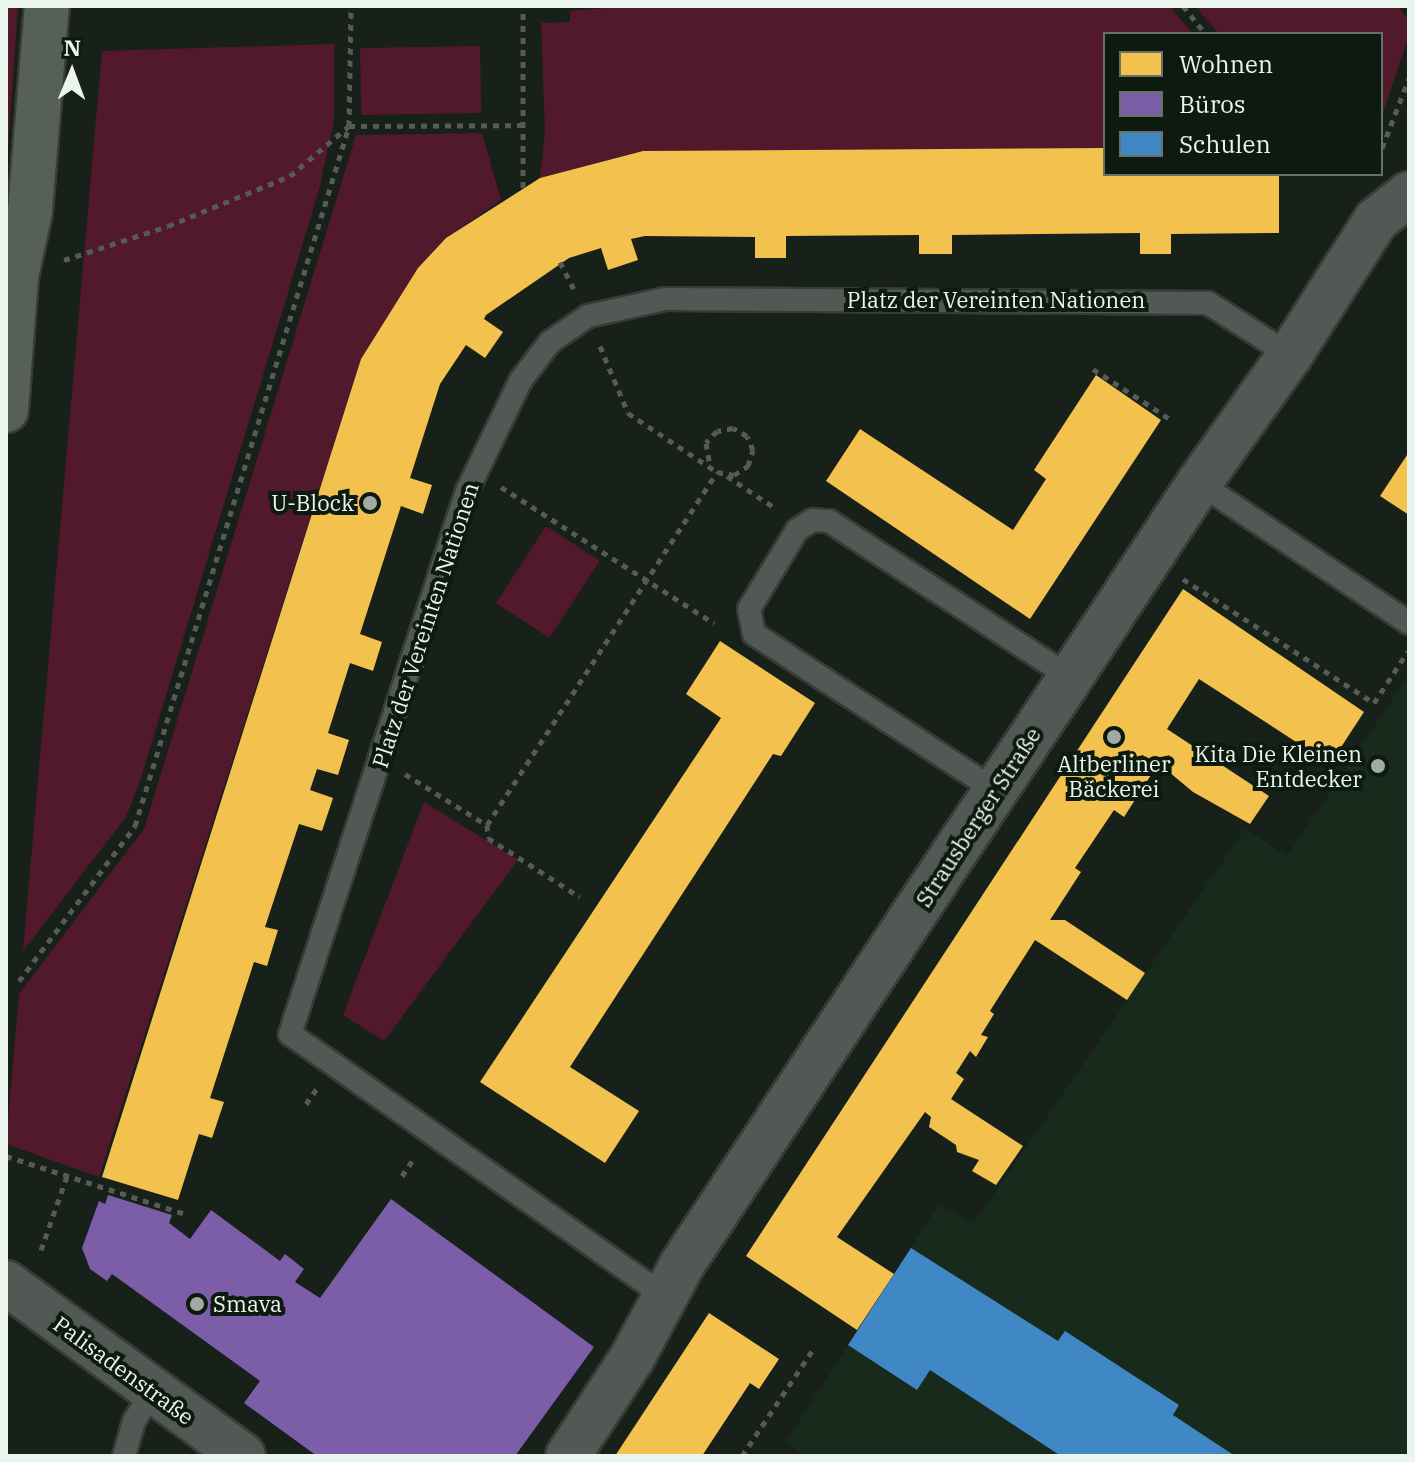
<!DOCTYPE html>
<meta charset="utf-8">
<style>
body{margin:0}
#map{position:relative;width:1415px;height:1462px;overflow:hidden;background:#18201a;font-family:"IBM Plex Serif",serif}
div>[style]{position:absolute}
.built>*{inset:0;background:#182a1c}
.green>*{inset:0;background:#52192c;transform-origin:0 0}
.homes>*{inset:0;background:#f2c14e}
.offices>*{inset:0;background:#7b5ea7}
.schools>*{inset:0;background:#3f88c5}
.path>*{height:5px;margin-top:-2.5px;transform-origin:0;background:repeating-linear-gradient(90deg,#555b56 0 6px,transparent 0 12px)}
.roads{filter:drop-shadow(2px 0 #363c37) drop-shadow(-2px 0 #363c37) drop-shadow(0 2px #363c37) drop-shadow(0 -2px #363c37)}
.lane>*{height:22px;margin:-11px;padding:0 11px;transform-origin:11px;border-radius:11px;background:#525853}
.street>*{height:44px;margin:-22px;padding:0 22px;transform-origin:22px;border-radius:22px;background:#525853}
.secondary>*{height:44px;margin:-22px;padding:0 22px;transform-origin:22px;border-radius:22px;background:#565f58}
.dots>*{width:22px;height:22px;translate:-50% -50%;box-sizing:border-box;border:4px solid #0c1a0f;border-radius:50%}
span{translate:-50% -50%;white-space:nowrap;text-align:center;line-height:1.15;-webkit-text-stroke:8px #0c1a0f;paint-order:stroke}
.street-label{font-size:22px;color:#ecf5ed}
.poi-label{font-size:22px;color:#ecf5ed}
.right{translate:-100% -50%;text-align:right}
.left{translate:0 -50%;text-align:left}
.frame{position:absolute;inset:0;border:8px solid #ecf5ed;pointer-events:none}
.legend{position:absolute;left:1103px;top:32px;width:280px;height:144px;box-sizing:border-box;background:#0c1a0f;border:2px solid #667268;margin:0;padding:10px 14px;list-style:none;font-size:24px;color:#ecf5ed}
.legend li{display:flex;align-items:center;gap:16px;height:40px}
.legend b{width:40px;border:2px solid #667268}
.north{position:absolute;left:32px;top:32px;width:80px;height:80px;-webkit-text-stroke:6px #0c1a0f;paint-order:stroke;rotate:1deg;font-size:22px;font-weight:700;line-height:32px;text-align:center;color:#ecf5ed}
.north::after{content:'';display:block;margin:auto;width:28px;height:36px;background:#ecf5ed;clip-path:polygon(50% 0,100% 100%,50% 72%,0 100%)}
</style>
<div id="map">
<div class="built">
<div style="clip-path:polygon(1409px 675px,1409px 1456px,806px 1456px,785px 1443px,939px 1204px,974px 1223px,1245px 829px,1287px 856px)"></div>
</div>
<div class="green">
<div style="clip-path:polygon(6px 6px,18px 6px,6px 177px)"></div>
<div style="clip-path:polygon(627px 6px,1170px 6px,1193px 34px,1105px 34px,1105px 148px,643px 151px,540px 178px,545px 133px,541px 23px,570px 22px,570px 11px)"></div>
<div style="clip-path:polygon(1195px 6px,1398px 6px,1408px 20px,1409px 35px,1381px 119px,1381px 34px,1219px 34px)"></div>
<div style="clip-path:polygon(334px 44px,334px 120px,319px 190px,141px 778px,126px 817px,23px 951px,102px 51px)"></div>
<div style="left:480px;top:46px;width:67px;height:120px;rotate:89deg"></div>
<div style="clip-path:polygon(482px 133px,501px 200px,446px 238px,418px 268px,361px 359px,99px 1177px,6px 1144px,19px 994px,144px 829px,356px 135px)"></div>
<div style="left:546px;top:526px;width:64px;height:92px;rotate:33deg"></div>
<div style="clip-path:polygon(424px 802px,518px 860px,384px 1041px,343px 1015px)"></div>
</div>
<div class="homes">
<div style="clip-path:polygon(1105px 148px,1105px 174px,1279px 174px,1279px 233px,1171px 234px,1171px 254px,1140px 254px,1140px 233px,952px 235px,952px 254px,919px 254px,919px 235px,786px 236px,786px 258px,755px 258px,755px 237px,645px 236px,631px 239px,638px 260px,608px 270px,601px 248px,569px 258px,486px 315px,484px 319px,503px 332px,485px 358px,466px 345px,440px 384px,410px 478px,432px 485px,423px 514px,401px 506px,360px 634px,382px 642px,373px 671px,350px 663px,328px 733px,349px 740px,338px 775px,317px 769px,310px 790px,333px 798px,322px 831px,299px 824px,265px 927px,278px 930px,267px 966px,254px 962px,210px 1098px,224px 1102px,212px 1138px,199px 1134px,178px 1200px,102px 1177px,361px 359px,418px 268px,446px 238px,540px 178px,643px 151px)"></div>
<div style="clip-path:polygon(1096px 375px,1161px 420px,1030px 619px,826px 481px,860px 429px,1013px 530px,1046px 479px,1034px 470px)"></div>
<div style="clip-path:polygon(1409px 452px,1409px 515px,1380px 496px)"></div>
<div style="clip-path:polygon(1183px 589px,1364px 712px,1330px 764px,1199px 679px,1167px 729px,1269px 796px,1250px 824px,1193px 792px,1169px 772px,1169px 763px,1160px 761px,1124px 817px,1114px 810px,1075px 868px,1081px 872px,1050px 920px,1065px 920px,1145px 973px,1127px 1000px,1035px 940px,990px 1011px,994px 1014px,981px 1035px,988px 1037px,976px 1057px,970px 1051px,956px 1073px,964px 1079px,951px 1099px,1023px 1146px,996px 1185px,972px 1171px,979px 1160px,957px 1152px,956px 1145px,929px 1127px,931px 1117px,925px 1112px,837px 1237px,894px 1274px,857px 1330px,746px 1256px)"></div>
<div style="clip-path:polygon(720px 641px,815px 703px,781px 756px,773px 754px,570px 1067px,639px 1111px,605px 1163px,480px 1082px,721px 718px,686px 694px)"></div>
<div style="clip-path:polygon(709px 1313px,779px 1359px,759px 1389px,750px 1383px,702px 1456px,615px 1456px)"></div>
</div>
<div class="offices">
<div style="clip-path:polygon(108px 1195px,172px 1215px,169px 1223px,190px 1239px,211px 1210px,280px 1261px,285px 1254px,304px 1269px,295px 1282px,320px 1298px,391px 1199px,594px 1347px,515px 1456px,317px 1456px,244px 1403px,260px 1381px,112px 1274px,107px 1281px,90px 1269px,82px 1248px,99px 1201px,105px 1204px)"></div>
</div>
<div class="schools">
<div style="clip-path:polygon(911px 1248px,1058px 1341px,1065px 1331px,1179px 1405px,1173px 1415px,1235px 1456px,1061px 1456px,930px 1370px,917px 1390px,848px 1345px)"></div>
</div>
<div class="path">
<div style="left:1183px;top:6px;width:36px;rotate:51deg"></div>
<div style="left:1382px;top:148px;width:75px;rotate:-68.9deg"></div>
<div style="left:523px;top:188px;width:182px;rotate:-90deg"></div>
<div style="left:64px;top:260px;width:109px;rotate:-18.1deg"></div>
<div style="left:168px;top:226px;width:132px;rotate:-22.3deg"></div>
<div style="left:290px;top:176px;width:77px;rotate:-40.3deg"></div>
<div style="left:349px;top:126px;width:176px;rotate:-0.3deg"></div>
<div style="left:560px;top:262px;width:30px;rotate:63deg"></div>
<div style="left:600px;top:346px;width:73px;rotate:67.3deg"></div>
<div style="left:628px;top:413px;width:107px;rotate:33.5deg"></div>
<div style="left:717px;top:472px;width:17px;rotate:10deg"></div>
<div style="left:734px;top:475px;width:17px;rotate:-33deg"></div>
<div style="left:748px;top:466px;width:17px;rotate:-73deg"></div>
<div style="left:753px;top:450px;width:15px;rotate:-113deg"></div>
<div style="left:747px;top:436px;width:16px;rotate:-150deg"></div>
<div style="left:733px;top:428px;width:16px;rotate:169deg"></div>
<div style="left:717px;top:431px;width:16px;rotate:133deg"></div>
<div style="left:706px;top:443px;width:23px;rotate:80deg"></div>
<div style="left:1093px;top:369px;width:92px;rotate:33deg"></div>
<div style="left:727px;top:476px;width:58px;rotate:33.7deg"></div>
<div style="left:501px;top:487px;width:253px;rotate:32.6deg"></div>
<div style="left:1183px;top:579px;width:228px;rotate:33deg"></div>
<div style="left:1374px;top:703px;width:62px;rotate:-56.8deg"></div>
<div style="left:405px;top:774px;width:97px;rotate:31.9deg"></div>
<div style="left:487px;top:825px;width:421px;rotate:-56.9deg"></div>
<div style="left:487px;top:825px;width:13px;rotate:86deg"></div>
<div style="left:488px;top:838px;width:109px;rotate:32.7deg"></div>
<div style="left:19px;top:981px;width:194px;rotate:-53.2deg"></div>
<div style="left:135px;top:826px;width:732px;rotate:-73deg"></div>
<div style="left:349px;top:126px;width:120px;rotate:-89deg"></div>
<div style="left:306px;top:1104px;width:19px;rotate:-55deg"></div>
<div style="left:6px;top:1156px;width:189px;rotate:17.9deg"></div>
<div style="left:402px;top:1176px;width:23px;rotate:-56deg"></div>
<div style="left:41px;top:1250px;width:78px;rotate:-70.6deg"></div>
<div style="left:742px;top:1456px;width:126px;rotate:-56.3deg"></div>
</div>
<div class="roads">
<div class="lane">
<div style="left:1199px;top:483px;width:252px;rotate:33.7deg"></div>
<div style="left:995px;top:790px;width:287px;rotate:-147.1deg"></div>
<div style="left:754px;top:634px;width:25px;rotate:-101deg"></div>
<div style="left:749px;top:609px;width:92px;rotate:-58.7deg"></div>
<div style="left:797px;top:530px;width:19px;rotate:-32deg"></div>
<div style="left:813px;top:520px;width:16px;rotate:4deg"></div>
<div style="left:829px;top:521px;width:287px;rotate:32.9deg"></div>
<div style="left:663px;top:1295px;width:455px;rotate:-145deg"></div>
<div style="left:290px;top:1034px;width:571px;rotate:-71.95deg"></div>
<div style="left:467px;top:491px;width:123px;rotate:-64.1deg"></div>
<div style="left:521px;top:380px;width:48px;rotate:-52.7deg"></div>
<div style="left:550px;top:342px;width:46px;rotate:-34.4deg"></div>
<div style="left:588px;top:316px;width:79px;rotate:-12.4deg"></div>
<div style="left:665px;top:299px;width:543px;rotate:0.42deg"></div>
<div style="left:1208px;top:303px;width:97px;rotate:32.4deg"></div>
<div style="left:124px;top:1456px;width:36px;rotate:-74deg"></div>
<div style="left:134px;top:1421px;width:36px;rotate:-58deg"></div>
</div>
<div class="street">
<div style="left:6px;top:1283px;width:293px;rotate:36.1deg"></div>
<div style="left:568px;top:1456px;width:117px;rotate:-56.9deg"></div>
<div style="left:632px;top:1358px;width:108px;rotate:-61.8deg"></div>
<div style="left:683px;top:1263px;width:935px;rotate:-56.51deg"></div>
<div style="left:1199px;top:483px;width:157px;rotate:-54.6deg"></div>
<div style="left:1290px;top:355px;width:160px;rotate:-57.5deg"></div>
<div style="left:1376px;top:220px;width:42px;rotate:-38.2deg"></div>
</div>
<div class="secondary">
<div style="left:6px;top:410px;width:134px;rotate:-85.7deg"></div>
<div style="left:16px;top:276px;width:66px;rotate:-77.8deg"></div>
<div style="left:30px;top:211px;width:206px;rotate:-85.3deg"></div>
</div>
</div>
<div class="dots">
<div style="left:370px;top:503px;background:#a2aaa3"></div>
<div style="left:1114px;top:737px;background:#a2aaa3"></div>
<div style="left:1378px;top:766px;background:#a2aaa3"></div>
<div style="left:197px;top:1304px;background:#a2aaa3"></div>
</div>
<div class="street-label">
<span style="left:996px;top:300px">Platz der Vereinten Nationen</span>
<span style="left:425px;top:625px;rotate:-72deg">Platz der Vereinten Nationen</span>
<span style="left:978px;top:817px;rotate:-57deg">Strausberger Straße</span>
<span style="left:124px;top:1370px;rotate:36deg">Palisadenstraße</span>
</div>
<div class="poi-label">
<span class="right" style="left:354px;top:503px">U-Block</span>
<span class="right" style="left:1362px;top:766px">Kita Die Kleinen<br>Entdecker</span>
<span style="left:1114px;top:776px">Altberliner<br>Bäckerei</span>
<span class="left" style="left:213px;top:1304px">Smava</span>
</div>
<div class="frame"></div>
<ul class="legend">
<li><b style="height:22px;background:#f2c14e"></b>Wohnen</li>
<li><b style="height:22px;background:#7b5ea7"></b>Büros</li>
<li><b style="height:22px;background:#3f88c5"></b>Schulen</li>
</ul>
<div class="north">N</div>
</div>
